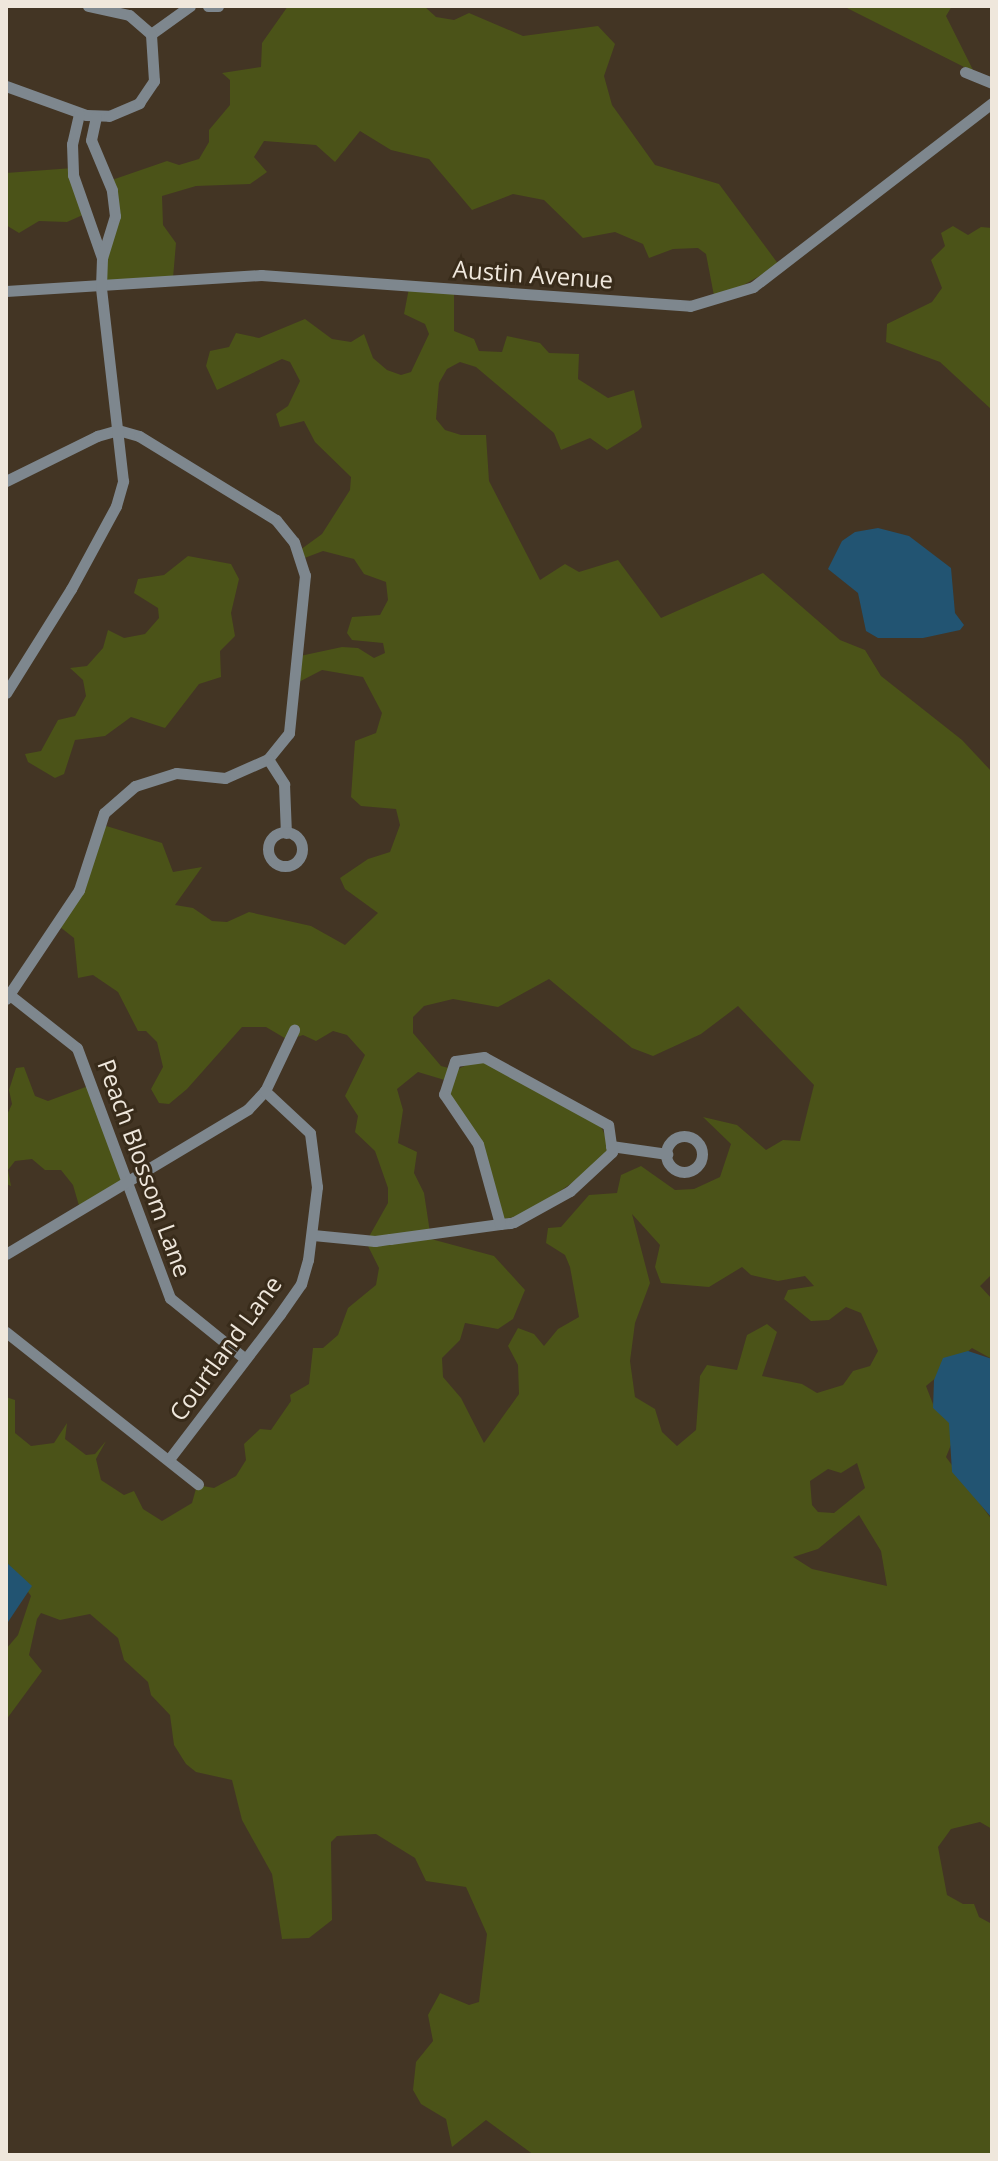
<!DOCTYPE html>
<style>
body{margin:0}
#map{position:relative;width:998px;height:2161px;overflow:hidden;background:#433524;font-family:"Open Sans",sans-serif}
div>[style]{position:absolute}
.green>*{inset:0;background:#4b5318}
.water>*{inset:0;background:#225472}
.minor>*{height:11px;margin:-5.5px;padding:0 5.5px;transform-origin:5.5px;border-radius:5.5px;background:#7e878e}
.minor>.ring{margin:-5.5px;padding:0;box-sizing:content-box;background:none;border:11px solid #7e878e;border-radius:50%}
span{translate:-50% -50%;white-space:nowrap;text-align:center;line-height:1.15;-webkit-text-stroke:6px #382b1a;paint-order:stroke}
.street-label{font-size:24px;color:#efe7dc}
.frame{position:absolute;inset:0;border:8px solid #efe7dc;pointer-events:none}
</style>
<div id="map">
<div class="green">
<div style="clip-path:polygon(288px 6px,424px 6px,436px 17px,454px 20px,469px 13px,523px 36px,598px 26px,615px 44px,604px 76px,612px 105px,655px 165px,719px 184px,779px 265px,715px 301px,706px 254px,698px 248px,673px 249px,649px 258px,643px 244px,615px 232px,583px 238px,544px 200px,513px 194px,472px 210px,429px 159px,391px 150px,360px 131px,335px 162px,316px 145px,264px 141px,254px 157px,267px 172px,250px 184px,196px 186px,162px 196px,163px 225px,176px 243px,173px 278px,103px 288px,105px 249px,116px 215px,109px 181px,167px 161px,179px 165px,199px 159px,209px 142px,209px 130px,230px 105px,230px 80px,222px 73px,261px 67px,262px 43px)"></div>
<div style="clip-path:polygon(843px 6px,952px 6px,946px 16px,974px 72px)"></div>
<div style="clip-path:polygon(73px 168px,85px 214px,67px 222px,39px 221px,19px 233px,6px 225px,6px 173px)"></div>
<div style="clip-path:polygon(953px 226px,968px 235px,981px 227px,992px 228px,992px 410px,940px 362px,886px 342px,887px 324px,932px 302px,942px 288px,931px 260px,945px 246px,941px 233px)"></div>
<div style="clip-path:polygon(evenodd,409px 288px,454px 293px,454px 331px,474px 339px,479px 351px,502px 352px,507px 336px,540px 343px,549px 353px,579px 354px,578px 379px,608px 398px,634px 390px,642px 427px,638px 431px,607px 450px,590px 438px,561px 450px,554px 433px,476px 367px,460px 362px,447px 369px,439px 383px,436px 419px,445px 430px,461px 435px,486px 435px,489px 481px,540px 580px,565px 564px,579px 572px,618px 560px,661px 618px,763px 573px,840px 640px,865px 650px,881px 676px,962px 740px,992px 772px,992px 1274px,980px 1286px,992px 1299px,992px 1359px,972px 1348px,926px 1386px,933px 1404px,958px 1428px,946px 1457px,992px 1520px,992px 1829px,980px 1822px,951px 1829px,938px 1847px,947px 1895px,963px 1904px,974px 1904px,979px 1917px,992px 1924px,992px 2155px,534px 2155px,486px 2120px,452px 2147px,446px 2119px,421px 2104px,413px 2090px,416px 2062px,433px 2041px,428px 2015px,440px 1993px,469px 2005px,479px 2002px,487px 1934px,466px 1887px,426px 1881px,415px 1858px,376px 1834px,337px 1836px,331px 1842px,332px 1920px,309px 1938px,282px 1939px,272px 1874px,242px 1820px,232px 1780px,196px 1772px,186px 1764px,174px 1745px,170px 1715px,151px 1695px,148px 1682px,124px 1660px,118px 1638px,90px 1614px,60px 1620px,41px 1613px,37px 1619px,29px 1655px,42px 1671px,6px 1720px,6px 1649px,18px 1635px,31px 1596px,6px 1561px,6px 1397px,15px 1400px,15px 1433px,31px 1446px,54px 1443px,67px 1423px,65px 1439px,86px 1455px,95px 1454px,106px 1441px,96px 1459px,101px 1480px,124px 1495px,134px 1491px,143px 1509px,162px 1521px,192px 1503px,197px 1485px,214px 1488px,236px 1476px,246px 1460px,244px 1444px,260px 1429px,271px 1430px,291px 1401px,290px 1395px,309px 1384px,313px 1348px,323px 1348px,338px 1335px,348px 1308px,376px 1285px,379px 1268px,366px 1242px,388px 1203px,388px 1188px,375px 1151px,355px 1132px,358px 1116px,345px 1096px,365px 1055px,347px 1035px,333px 1031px,316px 1041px,303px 1035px,288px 1040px,266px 1027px,242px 1027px,187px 1089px,169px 1104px,159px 1103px,151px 1089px,163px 1067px,157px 1042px,146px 1031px,138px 1031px,118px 992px,93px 975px,78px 978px,74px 938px,55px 923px,83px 878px,103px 825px,162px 843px,173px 872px,202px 867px,175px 905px,193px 908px,212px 921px,227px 922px,249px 912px,311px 926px,345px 945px,378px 913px,345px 889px,340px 878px,368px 859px,390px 852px,400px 825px,396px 809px,361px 806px,351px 797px,355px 741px,376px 733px,382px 713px,363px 677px,322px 670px,297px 683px,300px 656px,342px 647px,358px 648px,374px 658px,385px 653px,383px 643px,352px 640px,347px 633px,352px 617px,380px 615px,388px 600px,386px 582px,364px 574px,354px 559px,323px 551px,302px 559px,300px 550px,322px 534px,350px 490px,351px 477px,315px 442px,304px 421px,280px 427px,276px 414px,288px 406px,300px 381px,290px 362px,282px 359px,217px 390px,206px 366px,210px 351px,229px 347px,236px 333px,259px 338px,305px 319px,332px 339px,351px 342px,364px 334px,373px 358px,387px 370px,401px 375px,411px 372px,429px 334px,425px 324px,404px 314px,409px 288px,549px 979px,632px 1048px,653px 1056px,701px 1034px,738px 1006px,814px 1085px,800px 1141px,783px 1140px,766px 1150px,737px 1125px,703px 1117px,731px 1144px,720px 1177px,694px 1189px,675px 1190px,641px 1166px,621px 1175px,617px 1193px,589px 1195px,561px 1227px,548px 1228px,546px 1243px,565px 1255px,570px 1267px,579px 1317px,558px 1329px,544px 1346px,534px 1334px,518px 1328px,508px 1346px,518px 1365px,519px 1394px,484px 1443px,461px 1398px,443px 1377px,442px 1358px,460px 1340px,465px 1323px,498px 1329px,513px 1319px,525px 1290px,494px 1256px,431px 1239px,424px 1193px,414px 1173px,417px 1152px,398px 1143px,403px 1110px,397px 1089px,418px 1072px,448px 1081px,451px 1111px,477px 1144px,496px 1221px,526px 1214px,603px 1162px,609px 1144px,598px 1120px,495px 1065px,477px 1060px,456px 1070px,441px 1066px,413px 1033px,413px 1017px,424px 1006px,453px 999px,498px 1007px,549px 979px,409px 288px,632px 1214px,660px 1245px,655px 1267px,661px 1283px,709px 1287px,742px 1267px,751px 1275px,778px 1281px,805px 1276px,814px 1286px,788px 1290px,784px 1299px,811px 1321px,829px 1320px,846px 1307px,861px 1313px,878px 1351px,870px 1366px,853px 1371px,843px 1385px,817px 1393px,802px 1384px,762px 1376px,777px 1332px,767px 1324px,747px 1335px,737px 1370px,707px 1365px,700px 1376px,696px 1430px,677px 1446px,662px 1432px,655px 1409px,635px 1397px,630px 1361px,635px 1323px,650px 1283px,632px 1214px,409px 288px,857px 1463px,865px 1488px,834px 1513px,818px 1512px,812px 1505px,810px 1481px,828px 1469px,841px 1473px,857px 1463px,409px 288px,859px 1515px,881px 1551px,887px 1586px,812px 1569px,793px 1557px,818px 1549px,859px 1515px)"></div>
<div style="clip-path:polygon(188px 556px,231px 564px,239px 579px,231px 613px,235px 636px,220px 651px,221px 677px,199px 684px,165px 728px,131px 717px,105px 736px,75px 740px,64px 774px,55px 778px,28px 762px,25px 754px,41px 751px,58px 720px,75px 716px,86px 696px,83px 680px,70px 668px,87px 666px,103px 648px,108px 630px,124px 638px,145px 634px,159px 618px,158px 608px,134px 593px,138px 579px,164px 575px)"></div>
<div style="clip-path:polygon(24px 1067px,35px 1096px,48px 1101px,91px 1085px,127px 1183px,80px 1209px,73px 1185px,61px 1170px,45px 1170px,32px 1159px,15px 1161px,8px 1170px,11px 1186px,6px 1184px,6px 1117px,12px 1104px,9px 1090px,16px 1068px)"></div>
</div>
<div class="water">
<div style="clip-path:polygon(878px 528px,909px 536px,951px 568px,955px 613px,964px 625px,960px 630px,923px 638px,878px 638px,866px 631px,858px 593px,828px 569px,842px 541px,855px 532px)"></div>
<div style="clip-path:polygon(968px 1351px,992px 1359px,992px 1518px,952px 1472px,949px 1423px,933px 1408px,934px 1380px,943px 1358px)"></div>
<div style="clip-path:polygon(6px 1562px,32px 1586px,6px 1625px)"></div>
</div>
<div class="minor">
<div style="left:208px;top:6px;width:10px"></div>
<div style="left:151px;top:34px;width:48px;rotate:-35.7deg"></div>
<div style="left:965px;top:72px;width:29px;rotate:22deg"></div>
<div style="left:6px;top:86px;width:85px;rotate:19.9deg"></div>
<div style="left:86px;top:115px;width:23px;rotate:2deg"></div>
<div style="left:109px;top:116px;width:33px;rotate:-23deg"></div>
<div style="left:139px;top:103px;width:27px;rotate:-56deg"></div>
<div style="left:154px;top:81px;width:47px;rotate:-93.7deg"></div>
<div style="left:151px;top:34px;width:29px;rotate:-139deg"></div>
<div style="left:129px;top:15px;width:42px;rotate:-167.6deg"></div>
<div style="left:79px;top:114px;width:31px;rotate:103deg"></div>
<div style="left:72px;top:144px;width:31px;rotate:88deg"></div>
<div style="left:73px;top:175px;width:88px;rotate:70.7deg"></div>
<div style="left:6px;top:291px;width:256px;rotate:-3.6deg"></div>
<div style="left:261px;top:275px;width:430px;rotate:4.1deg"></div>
<div style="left:690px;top:306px;width:66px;rotate:-16.8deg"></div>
<div style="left:753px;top:287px;width:302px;rotate:-37.6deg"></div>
<div style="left:6px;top:481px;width:102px;rotate:-26.3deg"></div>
<div style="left:97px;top:436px;width:22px;rotate:-16deg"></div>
<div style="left:118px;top:430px;width:22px;rotate:16deg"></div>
<div style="left:139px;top:436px;width:161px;rotate:31.5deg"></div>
<div style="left:276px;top:520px;width:28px;rotate:51deg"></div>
<div style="left:294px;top:542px;width:35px;rotate:72deg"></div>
<div style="left:305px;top:575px;width:159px;rotate:95.8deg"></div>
<div style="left:289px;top:733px;width:33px;rotate:129deg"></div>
<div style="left:268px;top:759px;width:47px;rotate:156.2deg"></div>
<div style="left:225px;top:778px;width:49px;rotate:-174.2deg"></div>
<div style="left:176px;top:773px;width:43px;rotate:162.4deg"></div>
<div style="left:135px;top:786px;width:41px;rotate:138.9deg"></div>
<div style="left:104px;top:813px;width:81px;rotate:108deg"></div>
<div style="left:79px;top:890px;width:131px;rotate:123.8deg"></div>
<div style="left:6px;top:693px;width:123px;rotate:-58deg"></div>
<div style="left:71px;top:589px;width:94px;rotate:-61.5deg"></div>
<div style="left:116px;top:506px;width:26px;rotate:-74deg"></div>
<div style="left:123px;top:481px;width:195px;rotate:-96.5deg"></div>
<div style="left:101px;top:287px;width:29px;rotate:-88deg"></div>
<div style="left:102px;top:258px;width:44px;rotate:-72.8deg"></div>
<div style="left:115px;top:216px;width:26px;rotate:-97deg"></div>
<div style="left:112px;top:190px;width:54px;rotate:-112.8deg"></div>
<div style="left:91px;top:140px;width:24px;rotate:-78deg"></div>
<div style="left:268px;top:759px;width:30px;rotate:57deg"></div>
<div style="left:284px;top:784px;width:49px;rotate:87.7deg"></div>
<div class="ring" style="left:268px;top:832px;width:23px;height:23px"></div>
<div style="left:6px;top:992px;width:90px;rotate:38.3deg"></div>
<div style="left:77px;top:1048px;width:267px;rotate:69.6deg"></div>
<div style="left:170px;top:1298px;width:95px;rotate:39deg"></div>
<div class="ring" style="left:666px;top:1136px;width:25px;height:25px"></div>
<div style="left:611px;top:1146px;width:57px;rotate:8.1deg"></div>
<div style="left:313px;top:1235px;width:62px;rotate:5.5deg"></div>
<div style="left:375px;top:1241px;width:15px;rotate:-8deg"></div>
<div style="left:390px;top:1239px;width:111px;rotate:-7.8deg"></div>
<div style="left:500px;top:1224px;width:10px;rotate:-6deg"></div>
<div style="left:510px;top:1223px;width:4px;rotate:-14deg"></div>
<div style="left:514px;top:1222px;width:64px;rotate:-29deg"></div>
<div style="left:570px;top:1191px;width:57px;rotate:-42.9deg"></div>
<div style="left:612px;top:1152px;width:27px;rotate:-98deg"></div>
<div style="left:608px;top:1125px;width:141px;rotate:-151.3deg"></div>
<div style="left:484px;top:1057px;width:29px;rotate:172deg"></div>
<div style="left:455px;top:1061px;width:35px;rotate:108deg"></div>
<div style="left:444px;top:1094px;width:60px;rotate:55.8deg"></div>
<div style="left:478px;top:1144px;width:83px;rotate:74.6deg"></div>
<div style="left:6px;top:1254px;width:282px;rotate:-30.9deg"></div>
<div style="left:248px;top:1109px;width:25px;rotate:-47deg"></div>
<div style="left:265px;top:1091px;width:68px;rotate:-64.6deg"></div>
<div style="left:6px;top:1332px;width:245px;rotate:38.4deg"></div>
<div style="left:170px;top:1458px;width:181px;rotate:-52.6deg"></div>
<div style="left:280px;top:1314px;width:37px;rotate:-55deg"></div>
<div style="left:301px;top:1284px;width:25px;rotate:-74deg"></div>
<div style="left:308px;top:1260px;width:74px;rotate:-83deg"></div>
<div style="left:317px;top:1187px;width:54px;rotate:-97.4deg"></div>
<div style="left:310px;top:1133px;width:62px;rotate:-137deg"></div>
</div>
<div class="street-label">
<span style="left:533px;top:274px;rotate:4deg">Austin Avenue</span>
<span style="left:145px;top:1168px;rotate:70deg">Peach Blossom Lane</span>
<span style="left:225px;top:1348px;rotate:-54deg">Courtland Lane</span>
</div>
<div class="frame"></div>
</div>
